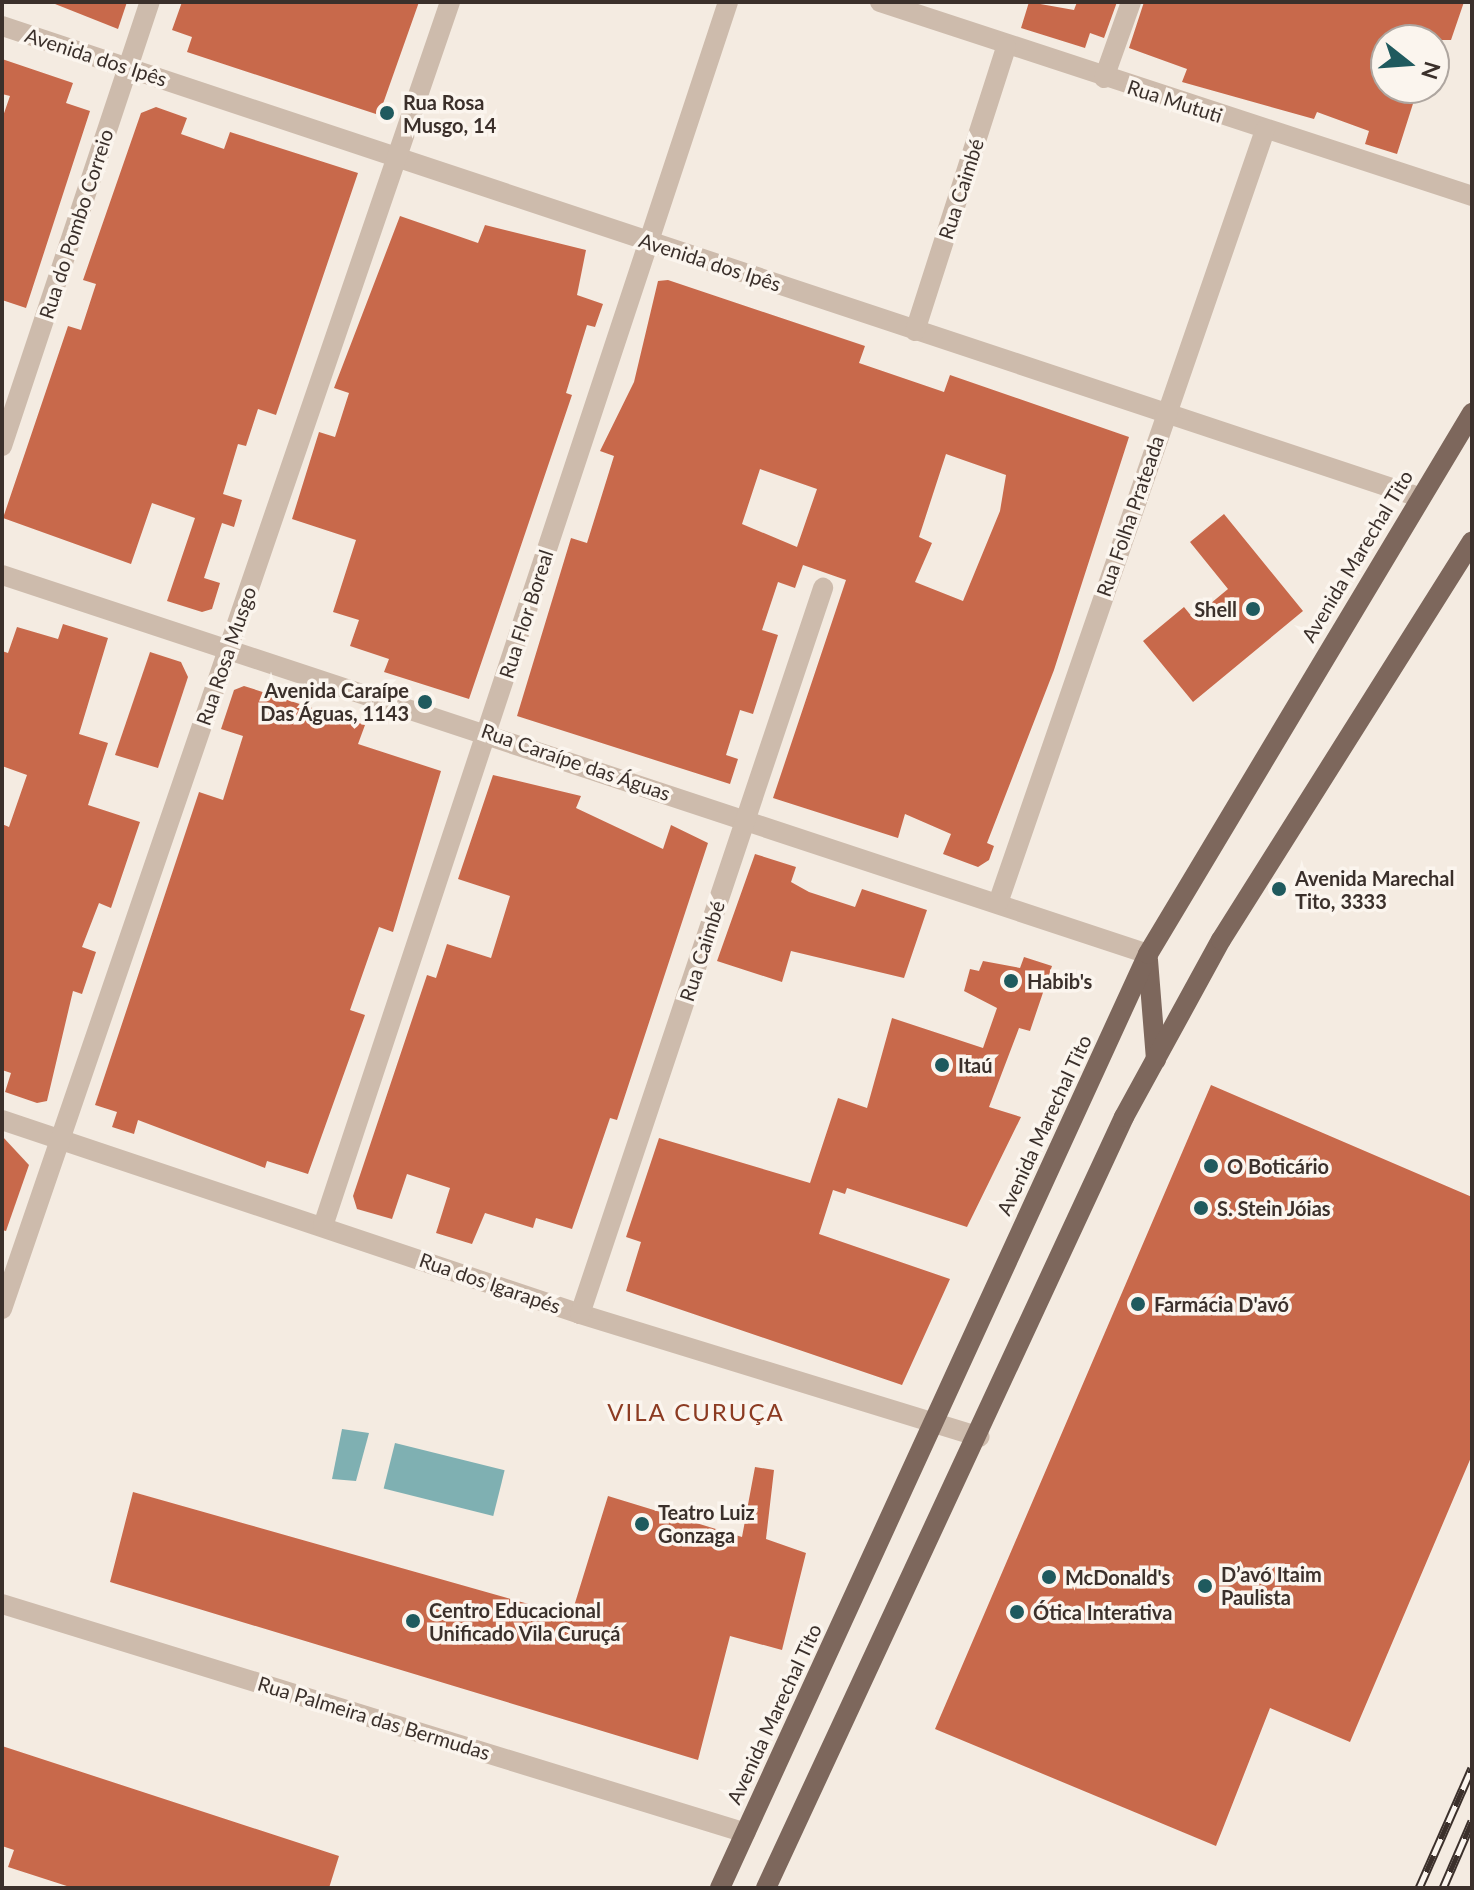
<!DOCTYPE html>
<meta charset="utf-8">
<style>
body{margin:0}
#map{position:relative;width:1474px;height:1890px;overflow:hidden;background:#f4ebe1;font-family:Lato,sans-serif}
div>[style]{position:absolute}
.water>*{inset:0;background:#7fb0b2;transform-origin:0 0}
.building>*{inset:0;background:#c8694b}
.minor>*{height:20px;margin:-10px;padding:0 10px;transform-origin:10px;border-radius:10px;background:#cdbbac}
.major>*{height:20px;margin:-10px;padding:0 10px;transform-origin:10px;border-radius:10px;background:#7d675c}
.rail>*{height:9px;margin-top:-4.5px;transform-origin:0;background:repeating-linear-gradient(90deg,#fbf5ee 0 18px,#3b302b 0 36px);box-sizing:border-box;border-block:2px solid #3b302b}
.dots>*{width:22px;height:22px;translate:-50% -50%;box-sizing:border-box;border:4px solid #fbf5ee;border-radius:50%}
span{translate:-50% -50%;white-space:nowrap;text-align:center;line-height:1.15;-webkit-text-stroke:7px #fbf5ee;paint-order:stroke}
.street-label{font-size:20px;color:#3b302b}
.poi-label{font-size:20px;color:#3b302b;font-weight:700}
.left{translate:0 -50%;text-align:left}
.right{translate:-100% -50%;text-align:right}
.quarter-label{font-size:24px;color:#8c3b22;letter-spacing:2px}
.frame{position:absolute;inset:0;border:4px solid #3b302b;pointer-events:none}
.north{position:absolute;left:1370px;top:24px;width:80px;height:80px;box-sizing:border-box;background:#fbf5ee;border:2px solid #aea6a0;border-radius:50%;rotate:107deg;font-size:22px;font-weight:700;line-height:32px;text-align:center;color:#3b302b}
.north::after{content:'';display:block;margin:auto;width:28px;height:36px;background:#1f5a5e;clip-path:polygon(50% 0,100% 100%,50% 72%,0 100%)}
</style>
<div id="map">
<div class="water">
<div style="clip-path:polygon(342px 1429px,369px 1433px,356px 1481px,332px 1479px)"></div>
<div style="left:395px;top:1443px;width:113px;height:47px;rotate:14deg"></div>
</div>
<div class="building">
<div style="clip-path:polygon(50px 2px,127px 2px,118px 29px)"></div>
<div style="clip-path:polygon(182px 2px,419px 2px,379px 115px,187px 52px,192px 37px,172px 30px)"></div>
<div style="clip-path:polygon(1029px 2px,1074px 10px,1077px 2px,1117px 2px,1104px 38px,1090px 33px,1085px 48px,1021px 28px)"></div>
<div style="clip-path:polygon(1144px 2px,1464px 2px,1451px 40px,1386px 40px,1386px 88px,1418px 88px,1397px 154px,1365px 144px,1369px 131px,1317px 112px,1314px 119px,1182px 82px,1187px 69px,1129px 48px)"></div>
<div style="clip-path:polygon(2px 59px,73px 83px,66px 103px,90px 111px,26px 308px,2px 300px,2px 119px,10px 96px,2px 94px)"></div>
<div style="clip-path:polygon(156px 107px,187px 118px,181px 134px,224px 149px,230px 132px,358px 173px,276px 415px,258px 409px,246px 446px,238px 444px,223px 494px,242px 500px,234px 527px,222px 523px,204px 578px,220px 583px,212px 609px,202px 612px,167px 601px,195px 518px,152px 503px,131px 564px,3px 518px,68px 326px,81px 330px,96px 284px,83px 280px,141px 113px)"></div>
<div style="clip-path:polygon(400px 216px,478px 243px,485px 225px,586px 250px,577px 295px,603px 304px,595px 327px,587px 325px,566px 393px,572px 395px,469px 699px,384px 672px,389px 659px,350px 646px,359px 620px,333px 612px,356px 540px,292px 519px,319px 432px,335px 437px,349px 393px,334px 388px)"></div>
<div style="clip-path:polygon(evenodd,668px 280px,865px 346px,859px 363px,944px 392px,950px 375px,1129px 437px,1054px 670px,987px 843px,994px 846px,989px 860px,978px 867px,943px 854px,951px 834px,905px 814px,898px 838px,773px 798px,846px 580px,803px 565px,795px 588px,778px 582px,762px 630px,778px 635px,753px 714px,740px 710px,726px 755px,738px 759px,730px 784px,517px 716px,571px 538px,587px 543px,614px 456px,600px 451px,634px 382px,658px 281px,668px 280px,946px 454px,1006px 475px,1000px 511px,963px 601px,915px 582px,932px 543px,919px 537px,946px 454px,668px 280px,760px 469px,817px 489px,797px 547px,742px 524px,760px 469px)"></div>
<div style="clip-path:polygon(1224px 514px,1303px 611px,1193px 702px,1143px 641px,1184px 607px,1193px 618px,1228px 589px,1190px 542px)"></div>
<div style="clip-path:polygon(63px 624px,108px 638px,79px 734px,108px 743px,88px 805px,140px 822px,111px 908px,99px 903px,82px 947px,96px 952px,82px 994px,73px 991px,47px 1101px,37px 1103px,5px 1092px,11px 1073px,2px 1070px,2px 824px,9px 827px,27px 775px,2px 766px,2px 651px,8px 653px,17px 627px,58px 639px)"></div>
<div style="clip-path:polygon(150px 652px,181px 662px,188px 677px,158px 768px,115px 755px)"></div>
<div style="clip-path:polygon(244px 686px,365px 725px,358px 744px,441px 771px,393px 932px,379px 927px,350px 1010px,365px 1015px,308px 1174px,267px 1161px,265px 1168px,138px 1120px,134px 1134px,112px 1127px,117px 1112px,95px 1105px,199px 792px,223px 800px,243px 736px,221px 729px,234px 690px)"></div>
<div style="clip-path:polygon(493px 775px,581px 796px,576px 808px,663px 849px,671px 825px,708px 843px,617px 1120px,610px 1118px,572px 1229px,536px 1218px,533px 1228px,485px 1213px,472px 1244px,436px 1233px,450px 1188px,407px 1174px,392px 1219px,357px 1209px,353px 1196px,427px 975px,436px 978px,447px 944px,491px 958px,510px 896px,458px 879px)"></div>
<div style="clip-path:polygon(755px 854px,796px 867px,791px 882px,809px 892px,855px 907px,862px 889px,927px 910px,904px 978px,791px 951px,782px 982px,717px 961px)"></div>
<div style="clip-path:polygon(1024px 957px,1052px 966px,1030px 1031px,1019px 1028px,989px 1107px,1021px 1117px,967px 1227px,847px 1188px,845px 1194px,833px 1190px,819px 1234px,950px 1279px,902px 1385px,626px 1291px,641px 1242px,626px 1237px,659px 1138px,810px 1183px,838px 1098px,867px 1108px,892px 1018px,983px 1048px,997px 1008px,964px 991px,970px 969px,979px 971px,983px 961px,1020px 968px)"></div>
<div style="clip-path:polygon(1211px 1085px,1472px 1197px,1472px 1455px,1350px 1742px,1270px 1708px,1216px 1846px,935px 1729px)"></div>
<div style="clip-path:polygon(2px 1136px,29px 1165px,6px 1231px,2px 1230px)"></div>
<div style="clip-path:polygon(755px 1467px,774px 1470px,766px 1539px,806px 1553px,782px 1650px,730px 1636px,698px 1760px,110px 1582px,133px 1492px,571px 1616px,608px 1496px,742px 1537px)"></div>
<div style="clip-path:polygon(2px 1746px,339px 1856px,329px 1888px,73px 1888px,8px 1867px,14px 1850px,2px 1846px)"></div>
</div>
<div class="minor">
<div style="left:880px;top:2px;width:623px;rotate:18.14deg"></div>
<div style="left:2px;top:26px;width:1493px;rotate:18.39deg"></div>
<div style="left:1104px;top:78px;width:81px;rotate:-70.4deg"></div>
<div style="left:915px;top:331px;width:298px;rotate:-72.2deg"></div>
<div style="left:2px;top:446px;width:468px;rotate:-71.6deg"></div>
<div style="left:2px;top:575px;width:1207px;rotate:18.3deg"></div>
<div style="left:998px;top:903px;width:818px;rotate:-70.94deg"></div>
<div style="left:2px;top:1120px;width:610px;rotate:18.55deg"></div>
<div style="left:580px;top:1314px;width:418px;rotate:17.1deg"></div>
<div style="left:323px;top:1226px;width:1289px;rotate:-71.69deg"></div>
<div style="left:2px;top:1309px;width:1382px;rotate:-71.08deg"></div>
<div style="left:580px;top:1314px;width:766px;rotate:-71.49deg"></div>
<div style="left:2px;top:1604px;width:778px;rotate:17.11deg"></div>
</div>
<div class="major">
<div style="left:1148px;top:960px;width:100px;rotate:85.4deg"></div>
<div style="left:720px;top:1888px;width:1027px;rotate:-65.38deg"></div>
<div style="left:1148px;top:954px;width:631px;rotate:-59.08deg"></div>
<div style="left:766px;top:1888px;width:850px;rotate:-65.09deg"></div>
<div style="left:1124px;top:1117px;width:202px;rotate:-61.3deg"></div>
<div style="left:1221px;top:940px;width:471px;rotate:-57.8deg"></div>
</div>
<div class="rail">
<div style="left:1419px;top:1888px;width:131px;rotate:-66.2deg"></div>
<div style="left:1443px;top:1888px;width:73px;rotate:-66.6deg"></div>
</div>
<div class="dots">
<div style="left:387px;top:113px;background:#1f5a5e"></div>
<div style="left:1253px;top:609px;background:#1f5a5e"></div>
<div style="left:425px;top:702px;background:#1f5a5e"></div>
<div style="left:1279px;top:889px;background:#1f5a5e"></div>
<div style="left:1011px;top:981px;background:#1f5a5e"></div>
<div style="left:942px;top:1065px;background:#1f5a5e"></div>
<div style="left:1211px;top:1166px;background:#1f5a5e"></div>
<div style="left:1201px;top:1208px;background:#1f5a5e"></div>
<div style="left:1138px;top:1304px;background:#1f5a5e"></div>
<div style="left:642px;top:1524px;background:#1f5a5e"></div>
<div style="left:1049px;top:1577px;background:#1f5a5e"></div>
<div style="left:1205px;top:1586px;background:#1f5a5e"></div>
<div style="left:1017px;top:1612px;background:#1f5a5e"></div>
<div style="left:413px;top:1621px;background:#1f5a5e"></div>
</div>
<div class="street-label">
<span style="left:96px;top:57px;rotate:18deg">Avenida dos Ipês</span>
<span style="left:1175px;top:101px;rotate:18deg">Rua Mututi</span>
<span style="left:961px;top:189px;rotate:-72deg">Rua Caimbé</span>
<span style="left:76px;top:224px;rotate:-72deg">Rua do Pombo Correio</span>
<span style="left:710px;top:262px;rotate:18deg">Avenida dos Ipês</span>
<span style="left:1130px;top:516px;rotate:-71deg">Rua Folha Prateada</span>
<span style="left:1357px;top:556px;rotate:-59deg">Avenida Marechal Tito</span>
<span style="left:526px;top:614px;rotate:-72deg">Rua Flor Boreal</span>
<span style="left:226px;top:656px;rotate:-71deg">Rua Rosa Musgo</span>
<span style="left:576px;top:762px;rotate:19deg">Rua Caraípe das Águas</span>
<span style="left:702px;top:951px;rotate:-72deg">Rua Caimbé</span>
<span style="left:1044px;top:1125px;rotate:-65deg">Avenida Marechal Tito</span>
<span style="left:490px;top:1283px;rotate:19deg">Rua dos Igarapés</span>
<span style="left:774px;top:1714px;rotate:-65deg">Avenida Marechal Tito</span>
<span style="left:374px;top:1718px;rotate:17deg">Rua Palmeira das Bermudas</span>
</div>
<div class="poi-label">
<span class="left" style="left:403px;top:114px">Rua Rosa<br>Musgo, 14</span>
<span class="right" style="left:1237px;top:609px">Shell</span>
<span class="right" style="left:409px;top:702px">Avenida Caraípe<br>Das Águas, 1143</span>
<span class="left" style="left:1295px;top:890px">Avenida Marechal<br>Tito, 3333</span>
<span class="left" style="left:1027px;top:981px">Habib's</span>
<span class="left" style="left:958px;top:1065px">Itaú</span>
<span class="left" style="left:1227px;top:1166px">O Boticário</span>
<span class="left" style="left:1217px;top:1208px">S. Stein Jóias</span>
<span class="left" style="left:1154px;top:1304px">Farmácia D'avó</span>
<span class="left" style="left:658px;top:1524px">Teatro Luiz<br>Gonzaga</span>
<span class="left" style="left:1221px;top:1586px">D’avó Itaim<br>Paulista</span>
<span class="left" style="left:1065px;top:1577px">McDonald's</span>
<span class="left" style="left:429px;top:1622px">Centro Educacional<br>Unificado Vila Curuçá</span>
<span class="left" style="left:1033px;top:1612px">Ótica Interativa</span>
</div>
<div class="quarter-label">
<span style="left:696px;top:1412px">VILA CURUÇA</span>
</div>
<div class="frame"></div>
<div class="north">N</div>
</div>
